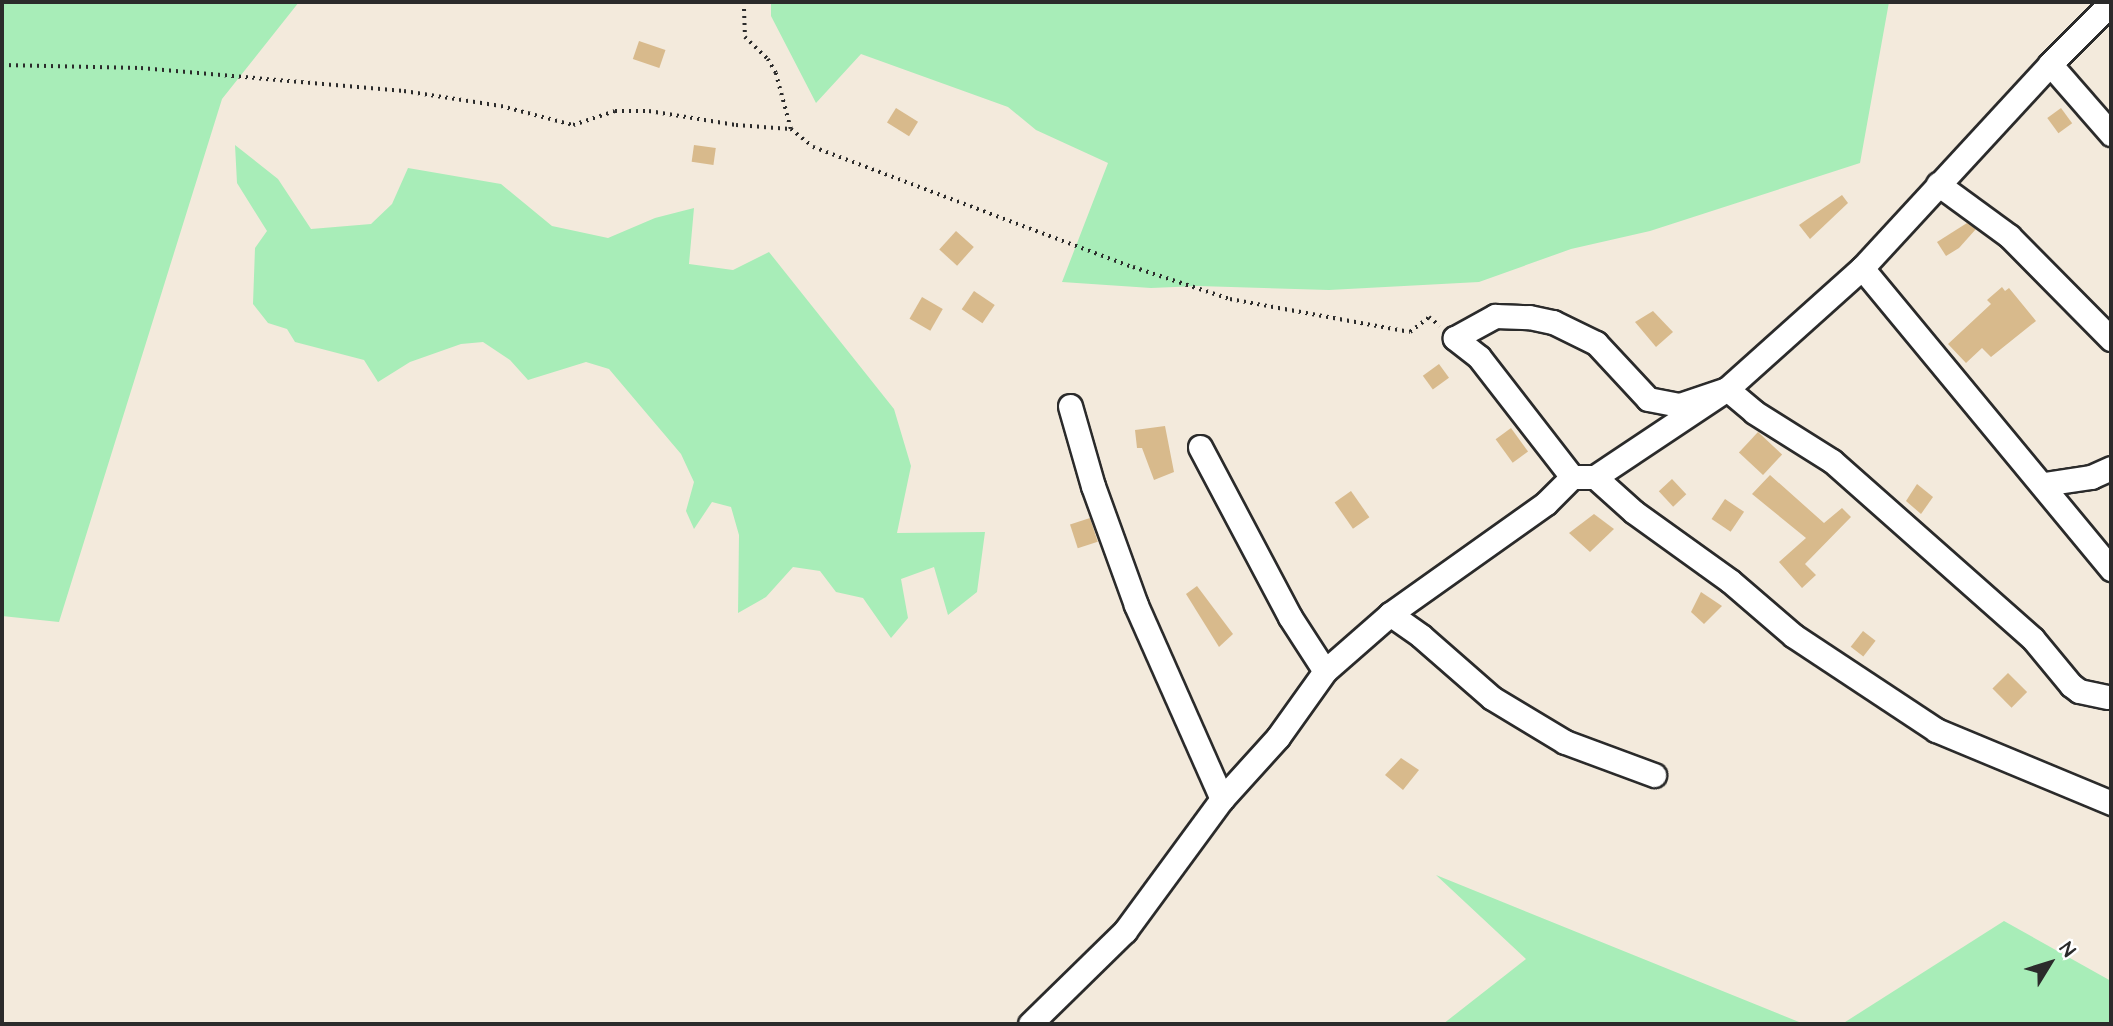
<!DOCTYPE html>
<style>
body{margin:0}
#map{position:relative;width:2113px;height:1026px;overflow:hidden;background:#f3eadc;font-family:"Architects Daughter",sans-serif}
div>[style]{position:absolute}
.green>*{inset:0;background:#a8edb8}
.building>*{inset:0;background:#d8ba8c;transform-origin:0 0}
.path>*{height:3.5px;margin-top:-1.75px;transform-origin:0;background:repeating-linear-gradient(90deg,#2b2b2b 0 2px,transparent 0 7px)}
.roads{filter:drop-shadow(2px 0 #2b2b2b) drop-shadow(-2px 0 #2b2b2b) drop-shadow(0 2px #2b2b2b) drop-shadow(0 -2px #2b2b2b)}
.minor>*{height:23px;margin:-11.5px;padding:0 11.5px;transform-origin:11.5px;border-radius:11.5px;background:#fff}
span{translate:-50% -50%;white-space:nowrap;text-align:center;line-height:1.15;-webkit-text-stroke:5px #fff;paint-order:stroke}
.frame{position:absolute;inset:0;border:4px solid #2b2b2b;pointer-events:none}
.north{position:absolute;left:2015px;top:928px;width:70px;height:70px;-webkit-text-stroke:5px #fff;paint-order:stroke;rotate:52deg;font-size:19px;font-weight:700;line-height:28px;text-align:center;color:#2b2b2b}
.north::after{content:'';display:block;margin:auto;width:24px;height:32px;background:#2b2b2b;clip-path:polygon(50% 0,100% 100%,50% 72%,0 100%)}
</style>
<div id="map">
<div class="green">
<div style="clip-path:polygon(2px 2px,299px 2px,222px 99px,59px 622px,2px 616px)"></div>
<div style="clip-path:polygon(771px 2px,1889px 2px,1860px 163px,1650px 231px,1571px 249px,1479px 282px,1329px 290px,1198px 286px,1151px 288px,1062px 282px,1108px 163px,1036px 130px,1008px 107px,861px 54px,816px 103px,771px 16px)"></div>
<div style="clip-path:polygon(235px 145px,278px 179px,311px 229px,371px 224px,392px 204px,408px 168px,501px 184px,552px 226px,608px 238px,655px 218px,694px 208px,689px 264px,733px 270px,769px 252px,894px 409px,911px 466px,897px 533px,985px 532px,977px 592px,948px 615px,934px 567px,901px 579px,908px 618px,891px 638px,863px 598px,836px 592px,820px 571px,793px 567px,766px 597px,738px 613px,739px 535px,731px 507px,712px 502px,694px 529px,686px 511px,694px 482px,681px 454px,609px 369px,586px 362px,528px 380px,510px 360px,483px 342px,461px 344px,410px 362px,378px 382px,364px 360px,295px 342px,287px 329px,268px 323px,253px 304px,255px 248px,267px 231px,237px 183px)"></div>
<div style="clip-path:polygon(1436px 875px,1804px 1024px,1443px 1024px,1526px 959px)"></div>
<div style="clip-path:polygon(2004px 921px,2111px 981px,2111px 1024px,1842px 1024px)"></div>
</div>
<div class="building">
<div style="left:639px;top:41px;width:28px;height:19px;rotate:19deg"></div>
<div style="left:896px;top:108px;width:26px;height:17px;rotate:32deg"></div>
<div style="left:2061px;top:108px;width:19px;height:17px;rotate:54deg"></div>
<div style="left:694px;top:145px;width:22px;height:17px;rotate:8deg"></div>
<div style="clip-path:polygon(1842px 195px,1848px 203px,1810px 239px,1799px 225px)"></div>
<div style="clip-path:polygon(1967px 223px,1976px 229px,1959px 248px,1946px 256px,1937px 242px)"></div>
<div style="left:956px;top:231px;width:24px;height:25px;rotate:42deg"></div>
<div style="clip-path:polygon(2002px 287px,2005px 291px,2009px 288px,2036px 321px,1991px 357px,1982px 348px,1966px 363px,1948px 344px,1991px 304px,1987px 300px)"></div>
<div style="left:974px;top:291px;width:25px;height:22px;rotate:34deg"></div>
<div style="left:922px;top:297px;width:24px;height:25px;rotate:30deg"></div>
<div style="clip-path:polygon(1653px 311px,1673px 332px,1656px 347px,1635px 322px)"></div>
<div style="left:1439px;top:364px;width:17px;height:20px;rotate:54deg"></div>
<div style="clip-path:polygon(1165px 426px,1174px 472px,1154px 480px,1142px 448px,1137px 448px,1135px 430px)"></div>
<div style="left:1511px;top:428px;width:29px;height:19px;rotate:54deg"></div>
<div style="left:1758px;top:432px;width:33px;height:28px;rotate:43deg"></div>
<div style="clip-path:polygon(1770px 475px,1824px 523px,1842px 508px,1851px 517px,1805px 564px,1816px 575px,1802px 588px,1779px 562px,1806px 538px,1752px 494px)"></div>
<div style="left:1672px;top:479px;width:21px;height:18px;rotate:47deg"></div>
<div style="clip-path:polygon(1917px 484px,1933px 497px,1921px 514px,1906px 501px)"></div>
<div style="left:1351px;top:491px;width:32px;height:20px;rotate:55deg"></div>
<div style="left:1725px;top:499px;width:23px;height:24px;rotate:34deg"></div>
<div style="clip-path:polygon(1594px 514px,1614px 529px,1590px 552px,1569px 533px)"></div>
<div style="left:1090px;top:518px;width:25px;height:21px;rotate:72deg"></div>
<div style="clip-path:polygon(1197px 586px,1233px 634px,1219px 647px,1186px 594px)"></div>
<div style="clip-path:polygon(1701px 592px,1722px 606px,1704px 624px,1691px 612px)"></div>
<div style="left:1863px;top:631px;width:16px;height:20px;rotate:38deg"></div>
<div style="left:2008px;top:673px;width:27px;height:22px;rotate:45deg"></div>
<div style="clip-path:polygon(1401px 758px,1419px 770px,1403px 790px,1385px 775px)"></div>
</div>
<div class="path">
<div style="left:744px;top:2px;width:35px;rotate:88deg"></div>
<div style="left:745px;top:37px;width:32px;rotate:44deg"></div>
<div style="left:768px;top:59px;width:16px;rotate:60deg"></div>
<div style="left:776px;top:73px;width:58px;rotate:75deg"></div>
<div style="left:791px;top:129px;width:28px;rotate:39deg"></div>
<div style="left:813px;top:147px;width:342px;rotate:20.6deg"></div>
<div style="left:1133px;top:267px;width:102px;rotate:18.3deg"></div>
<div style="left:1230px;top:299px;width:183px;rotate:10.4deg"></div>
<div style="left:1410px;top:332px;width:24px;rotate:-38deg"></div>
<div style="left:1429px;top:317px;width:14px;rotate:39deg"></div>
<div style="left:2px;top:65px;width:139px;rotate:1.2deg"></div>
<div style="left:141px;top:68px;width:264px;rotate:5deg"></div>
<div style="left:404px;top:91px;width:98px;rotate:8.8deg"></div>
<div style="left:501px;top:106px;width:74px;rotate:14.8deg"></div>
<div style="left:573px;top:125px;width:44px;rotate:-18.4deg"></div>
<div style="left:615px;top:111px;width:34px"></div>
<div style="left:649px;top:111px;width:88px;rotate:9.1deg"></div>
<div style="left:736px;top:125px;width:55px;rotate:4.2deg"></div>
</div>
<div class="roads">
<div class="minor">
<div style="left:2050px;top:64px;width:93px;rotate:48.9deg"></div>
<div style="left:1938px;top:184px;width:88px;rotate:36.2deg"></div>
<div style="left:2009px;top:236px;width:145px;rotate:45.3deg"></div>
<div style="left:1862px;top:268px;width:391px;rotate:50.4deg"></div>
<div style="left:1070px;top:406px;width:83px;rotate:74deg"></div>
<div style="left:1093px;top:486px;width:127px;rotate:70.1deg"></div>
<div style="left:1136px;top:605px;width:212px;rotate:66.1deg"></div>
<div style="left:1200px;top:447px;width:192px;rotate:62.1deg"></div>
<div style="left:1290px;top:617px;width:64px;rotate:57.1deg"></div>
<div style="left:1572px;top:477px;width:152px;rotate:-127.8deg"></div>
<div style="left:1479px;top:357px;width:31px;rotate:-142deg"></div>
<div style="left:1455px;top:338px;width:46px;rotate:-28.8deg"></div>
<div style="left:1495px;top:316px;width:34px;rotate:2deg"></div>
<div style="left:1529px;top:317px;width:25px;rotate:12deg"></div>
<div style="left:1553px;top:322px;width:48px;rotate:26deg"></div>
<div style="left:1596px;top:343px;width:76px;rotate:47.1deg"></div>
<div style="left:1648px;top:399px;width:33px;rotate:11deg"></div>
<div style="left:1680px;top:405px;width:50px;rotate:-18.8deg"></div>
<div style="left:1727px;top:389px;width:35px;rotate:40deg"></div>
<div style="left:1754px;top:412px;width:92px;rotate:32.1deg"></div>
<div style="left:1832px;top:461px;width:268px;rotate:41.5deg"></div>
<div style="left:2033px;top:639px;width:60px;rotate:50.4deg"></div>
<div style="left:2071px;top:685px;width:10px;rotate:37deg"></div>
<div style="left:2079px;top:691px;width:29px;rotate:12deg"></div>
<div style="left:1595px;top:477px;width:52px;rotate:41.9deg"></div>
<div style="left:1634px;top:512px;width:118px;rotate:35.7deg"></div>
<div style="left:1730px;top:581px;width:84px;rotate:40.7deg"></div>
<div style="left:1794px;top:636px;width:170px;rotate:33.5deg"></div>
<div style="left:1936px;top:730px;width:190px;rotate:22.6deg"></div>
<div style="left:2044px;top:484px;width:48px;rotate:-8.5deg"></div>
<div style="left:2091px;top:477px;width:22px;rotate:-24deg"></div>
<div style="left:1390px;top:614px;width:38px;rotate:35deg"></div>
<div style="left:1421px;top:636px;width:94px;rotate:41.1deg"></div>
<div style="left:1492px;top:698px;width:85px;rotate:31.1deg"></div>
<div style="left:1565px;top:742px;width:95px;rotate:20.3deg"></div>
<div style="left:1030px;top:1024px;width:133px;rotate:-44.4deg"></div>
<div style="left:1125px;top:931px;width:164px;rotate:-53.7deg"></div>
<div style="left:1222px;top:799px;width:84px;rotate:-47.9deg"></div>
<div style="left:1278px;top:737px;width:81px;rotate:-54.5deg"></div>
<div style="left:1325px;top:671px;width:86px;rotate:-41.2deg"></div>
<div style="left:1390px;top:614px;width:191px;rotate:-35.4deg"></div>
<div style="left:1546px;top:503px;width:37px;rotate:-45deg"></div>
<div style="left:1572px;top:477px;width:23px"></div>
<div style="left:1595px;top:477px;width:159px;rotate:-33.7deg"></div>
<div style="left:1727px;top:389px;width:181px;rotate:-41.9deg"></div>
<div style="left:1862px;top:268px;width:277px;rotate:-47.3deg"></div>
<div style="left:2050px;top:64px;width:86px;rotate:-45deg"></div>
</div>
</div>
<div class="frame"></div>
<div class="north">N</div>
</div>
